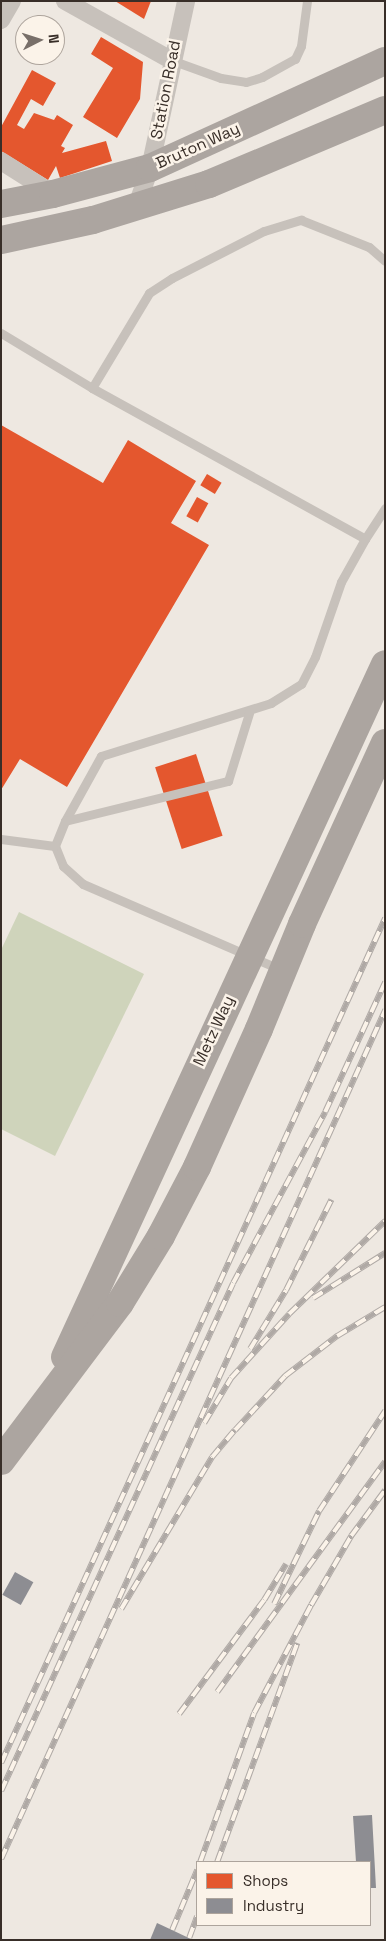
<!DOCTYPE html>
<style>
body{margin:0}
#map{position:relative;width:386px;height:1941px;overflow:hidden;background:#eee8e1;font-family:"Space Grotesk",sans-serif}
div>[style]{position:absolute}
.green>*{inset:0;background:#cfd4bb}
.shops>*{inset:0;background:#e4572e;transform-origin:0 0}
.industry>*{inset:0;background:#8d8d92;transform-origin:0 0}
.service>*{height:9px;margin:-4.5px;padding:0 4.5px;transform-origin:4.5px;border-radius:4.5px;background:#c7c1bb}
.minor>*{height:18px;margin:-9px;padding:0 9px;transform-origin:9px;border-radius:9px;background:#c7c1bb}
.primary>*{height:28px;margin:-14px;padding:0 14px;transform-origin:14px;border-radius:14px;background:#aca5a0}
.rail>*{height:5.5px;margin-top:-2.75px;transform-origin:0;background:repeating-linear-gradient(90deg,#fbf3e9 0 11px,#afa9a5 0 22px);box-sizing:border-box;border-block:1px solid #afa9a5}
span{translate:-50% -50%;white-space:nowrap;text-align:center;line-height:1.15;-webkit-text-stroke:5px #fbf3e9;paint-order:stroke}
.street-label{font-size:16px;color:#382e28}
.frame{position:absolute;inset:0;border:2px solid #382e28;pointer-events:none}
.legend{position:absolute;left:196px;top:1861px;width:175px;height:65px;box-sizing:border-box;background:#fbf3e9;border:1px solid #ada49c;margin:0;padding:6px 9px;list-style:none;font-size:15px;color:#382e28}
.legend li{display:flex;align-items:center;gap:10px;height:25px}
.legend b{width:25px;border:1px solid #ada49c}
.north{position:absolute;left:15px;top:15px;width:50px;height:50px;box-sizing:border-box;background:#fbf3e9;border:1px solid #ada49c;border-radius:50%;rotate:85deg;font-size:14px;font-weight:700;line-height:20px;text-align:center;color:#382e28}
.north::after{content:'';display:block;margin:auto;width:18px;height:22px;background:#786f69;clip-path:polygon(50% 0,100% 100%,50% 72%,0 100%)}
</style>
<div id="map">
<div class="green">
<div style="clip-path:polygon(19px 912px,144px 974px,55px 1156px,1px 1129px,1px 950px)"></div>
</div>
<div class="shops">
<div style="clip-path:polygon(115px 1px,151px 1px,144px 19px)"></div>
<div style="clip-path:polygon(101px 37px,143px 62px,140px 99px,117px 138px,83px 117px,113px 68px,91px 54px)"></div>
<div style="clip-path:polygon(32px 70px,56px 83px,43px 106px,31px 99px,17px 125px,24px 129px,34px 113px,54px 120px,57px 115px,73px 125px,61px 146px,65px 148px,62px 153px,106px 141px,112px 161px,60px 178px,56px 166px,48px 180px,1px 151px,1px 127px)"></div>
<div style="clip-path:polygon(1px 425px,103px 483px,128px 440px,196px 481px,171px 523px,209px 545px,67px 787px,20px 759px,1px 790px)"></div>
<div style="left:207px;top:474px;width:17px;height:13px;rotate:31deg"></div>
<div style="left:197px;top:497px;width:13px;height:22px;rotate:29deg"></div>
<div style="left:196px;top:754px;width:86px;height:43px;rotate:72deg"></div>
</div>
<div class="industry">
<div style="left:15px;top:1572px;width:21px;height:26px;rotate:29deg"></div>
<div style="clip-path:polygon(372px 1815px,376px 1888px,370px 1888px,370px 1862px,356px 1862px,353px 1816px)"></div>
<div style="clip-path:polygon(157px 1923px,172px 1930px,193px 1940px,150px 1940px)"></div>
</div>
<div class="service">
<div style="left:171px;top:60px;width:53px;rotate:19.8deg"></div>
<div style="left:221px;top:78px;width:25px;rotate:9deg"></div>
<div style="left:246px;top:82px;width:17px;rotate:-17deg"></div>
<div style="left:262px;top:77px;width:38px;rotate:-29deg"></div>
<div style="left:295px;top:59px;width:14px;rotate:-65deg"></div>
<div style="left:301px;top:46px;width:45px;rotate:-82.4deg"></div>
<div style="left:1px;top:333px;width:106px;rotate:31.1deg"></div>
<div style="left:92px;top:388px;width:312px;rotate:28.9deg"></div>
<div style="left:365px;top:539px;width:49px;rotate:119.2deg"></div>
<div style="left:341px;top:582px;width:79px;rotate:109.1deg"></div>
<div style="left:315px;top:657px;width:30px;rotate:117deg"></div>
<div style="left:301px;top:684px;width:36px;rotate:148deg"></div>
<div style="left:271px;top:703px;width:178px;rotate:162.7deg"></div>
<div style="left:101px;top:756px;width:74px;rotate:119deg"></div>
<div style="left:65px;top:821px;width:27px;rotate:112deg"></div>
<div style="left:55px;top:846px;width:22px;rotate:68deg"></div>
<div style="left:63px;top:866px;width:27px;rotate:42deg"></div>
<div style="left:83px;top:884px;width:214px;rotate:23.4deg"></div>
<div style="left:92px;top:388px;width:111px;rotate:-59deg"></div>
<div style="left:149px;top:293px;width:27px;rotate:-33deg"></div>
<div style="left:172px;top:278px;width:103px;rotate:-27.1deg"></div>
<div style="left:264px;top:231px;width:39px;rotate:-17deg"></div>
<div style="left:301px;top:220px;width:73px;rotate:21.7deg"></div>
<div style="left:369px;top:247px;width:21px;rotate:41deg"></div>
<div style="left:365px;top:539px;width:37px;rotate:-57deg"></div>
<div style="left:65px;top:821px;width:168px;rotate:-13.8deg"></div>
<div style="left:228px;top:781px;width:74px;rotate:-72.8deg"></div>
<div style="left:1px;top:839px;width:54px;rotate:7.4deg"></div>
</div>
<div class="minor">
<div style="left:65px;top:1px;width:121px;rotate:29.1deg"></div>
<div style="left:1px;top:20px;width:22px;rotate:-60deg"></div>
<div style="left:1px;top:161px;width:62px;rotate:32.4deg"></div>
<div style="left:136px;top:208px;width:42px;rotate:-70.7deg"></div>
<div style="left:150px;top:168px;width:171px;rotate:-77.8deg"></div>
</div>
<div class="primary">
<div style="left:1px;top:204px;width:53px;rotate:-10.9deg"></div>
<div style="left:53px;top:194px;width:100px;rotate:-15deg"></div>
<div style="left:150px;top:168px;width:258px;rotate:-24.5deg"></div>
<div style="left:1px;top:240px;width:94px;rotate:-12.3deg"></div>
<div style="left:93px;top:220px;width:121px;rotate:-17.2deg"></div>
<div style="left:209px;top:184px;width:191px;rotate:-22.8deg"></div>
<div style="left:65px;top:1357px;width:763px;rotate:-65.21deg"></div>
<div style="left:1px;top:1461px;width:198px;rotate:-53deg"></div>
<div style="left:120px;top:1303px;width:79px;rotate:-58.5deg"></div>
<div style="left:161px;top:1236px;width:78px;rotate:-62.4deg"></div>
<div style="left:197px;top:1167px;width:151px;rotate:-65.8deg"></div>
<div style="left:259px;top:1029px;width:113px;rotate:-67.7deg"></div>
<div style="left:302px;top:924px;width:199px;rotate:-65.4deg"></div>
</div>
<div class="rail">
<div style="left:313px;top:1298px;width:85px;rotate:-32deg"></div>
<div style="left:250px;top:1349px;width:69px;rotate:-58.6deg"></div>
<div style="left:286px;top:1290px;width:101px;rotate:-63.4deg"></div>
<div style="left:204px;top:1423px;width:52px;rotate:-59deg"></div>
<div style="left:231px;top:1378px;width:86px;rotate:-47.8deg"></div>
<div style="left:289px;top:1314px;width:134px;rotate:-44.1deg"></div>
<div style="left:274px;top:1604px;width:103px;rotate:-64.2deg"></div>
<div style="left:319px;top:1511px;width:120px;rotate:-56.6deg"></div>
<div style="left:121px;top:1609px;width:177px;rotate:-59.1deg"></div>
<div style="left:212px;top:1457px;width:35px;rotate:-50deg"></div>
<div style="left:235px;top:1430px;width:74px;rotate:-47.2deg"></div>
<div style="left:285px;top:1376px;width:66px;rotate:-37.6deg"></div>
<div style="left:337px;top:1336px;width:56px;rotate:-31.1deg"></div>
<div style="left:217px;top:1692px;width:285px;rotate:-53.9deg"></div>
<div style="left:179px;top:1714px;width:142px;rotate:-53.3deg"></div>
<div style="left:264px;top:1600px;width:42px;rotate:-58.6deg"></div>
<div style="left:1px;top:1763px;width:928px;rotate:-65.56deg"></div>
<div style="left:1px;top:1791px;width:558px;rotate:-65.45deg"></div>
<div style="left:233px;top:1283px;width:194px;rotate:-61.7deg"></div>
<div style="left:325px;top:1112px;width:143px;rotate:-65.2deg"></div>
<div style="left:1px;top:1859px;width:932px;rotate:-65.66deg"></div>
<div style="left:200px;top:1862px;width:158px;rotate:-70.1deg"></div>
<div style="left:254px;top:1713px;width:122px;rotate:-62.2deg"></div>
<div style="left:311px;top:1605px;width:80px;rotate:-59.9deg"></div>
<div style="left:351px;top:1536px;width:57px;rotate:-53.5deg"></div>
<div style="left:217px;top:1862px;width:233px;rotate:-69.9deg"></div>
<div style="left:172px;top:1930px;width:65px;rotate:-67.4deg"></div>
<div style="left:189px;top:1938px;width:23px;rotate:-70deg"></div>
</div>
<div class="street-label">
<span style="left:166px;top:90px;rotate:-79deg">Station Road</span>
<span style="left:198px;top:146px;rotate:-24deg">Bruton Way</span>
<span style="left:214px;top:1031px;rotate:-65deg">Metz Way</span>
</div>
<div class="frame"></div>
<ul class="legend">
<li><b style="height:14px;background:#e4572e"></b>Shops</li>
<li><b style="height:14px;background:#8d8d92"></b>Industry</li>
</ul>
<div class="north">N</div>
</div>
